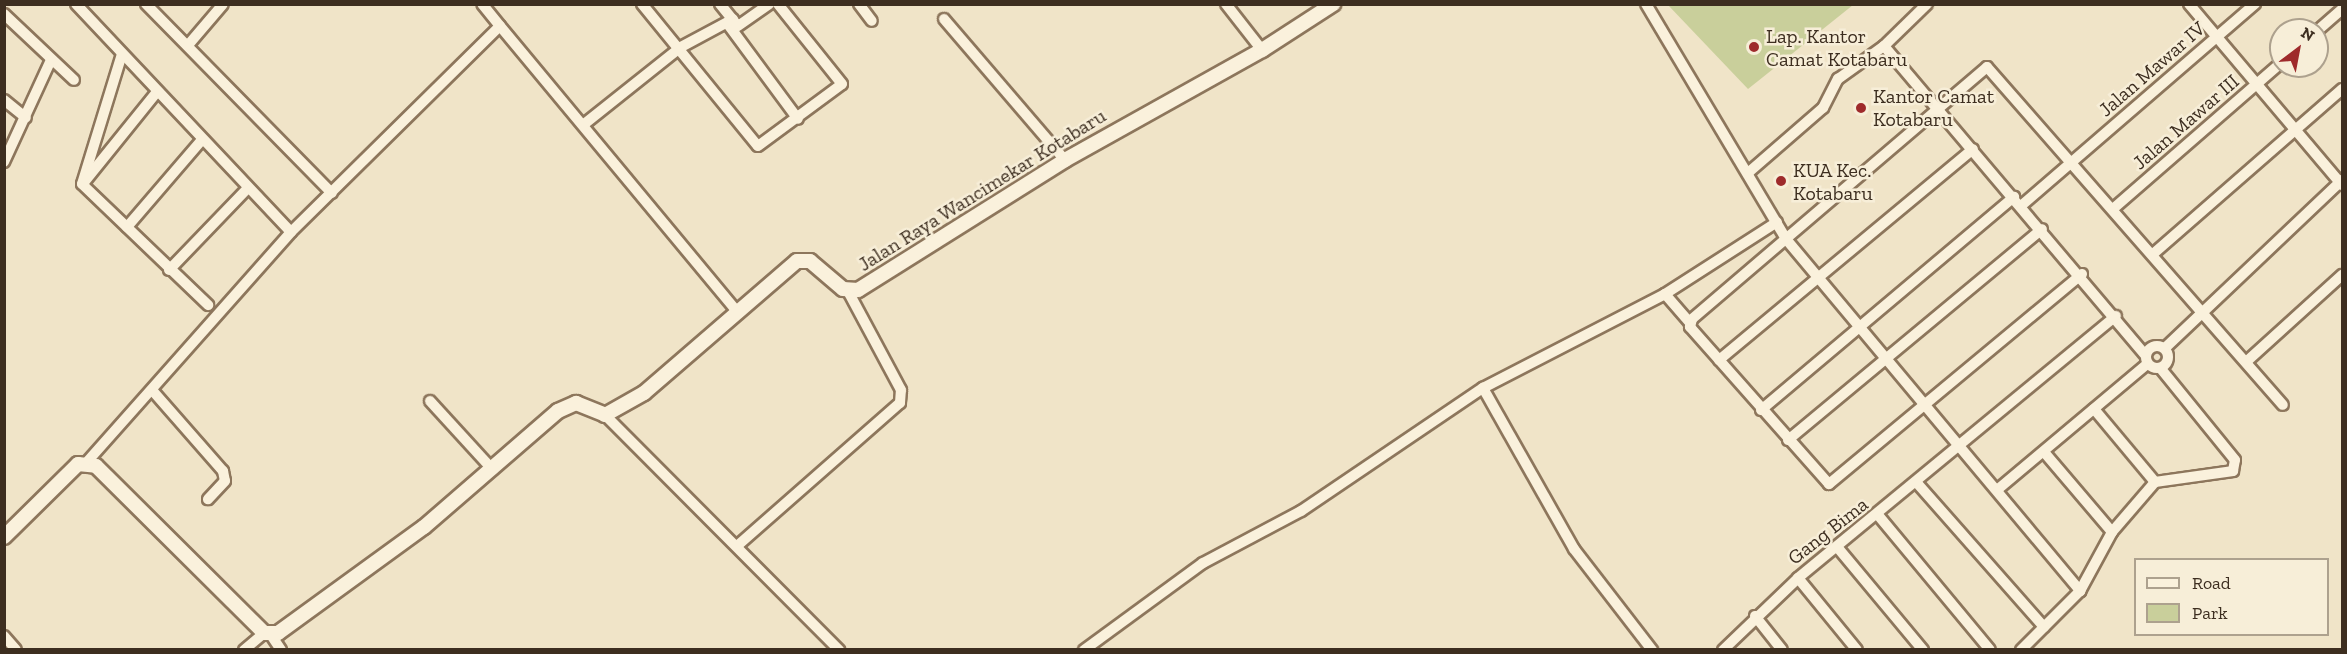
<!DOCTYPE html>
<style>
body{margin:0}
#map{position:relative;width:2347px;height:654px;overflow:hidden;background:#f0e4c8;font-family:"Zilla Slab",serif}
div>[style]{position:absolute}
.green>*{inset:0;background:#c9cf9b}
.roads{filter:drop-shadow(2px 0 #8d765c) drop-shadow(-2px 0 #8d765c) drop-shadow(0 2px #8d765c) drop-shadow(0 -2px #8d765c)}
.minor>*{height:10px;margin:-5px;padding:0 5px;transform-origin:5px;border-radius:5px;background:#faf1dc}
.minor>.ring{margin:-5px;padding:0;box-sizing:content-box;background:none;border:10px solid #faf1dc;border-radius:50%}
.tertiary>*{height:14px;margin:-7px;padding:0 7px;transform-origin:7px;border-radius:7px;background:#faf1dc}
.dots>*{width:16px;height:16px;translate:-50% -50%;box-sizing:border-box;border:3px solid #f7eed8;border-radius:50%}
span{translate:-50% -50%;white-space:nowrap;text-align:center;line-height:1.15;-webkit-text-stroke:5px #f7eed8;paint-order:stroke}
.poi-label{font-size:20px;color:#3d2e20}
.left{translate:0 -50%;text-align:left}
.street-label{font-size:20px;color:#3d2e20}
.frame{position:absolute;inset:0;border:6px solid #3d2e20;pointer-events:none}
.legend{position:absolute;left:2134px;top:558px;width:195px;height:78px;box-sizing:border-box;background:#f7eed8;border:2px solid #ada18e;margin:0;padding:8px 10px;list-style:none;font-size:18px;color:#3d2e20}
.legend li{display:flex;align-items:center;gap:12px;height:30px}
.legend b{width:30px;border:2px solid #ada18e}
.north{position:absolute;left:2269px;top:18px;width:60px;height:60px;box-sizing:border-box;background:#f7eed8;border:2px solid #ada18e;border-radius:50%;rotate:32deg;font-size:16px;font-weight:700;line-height:24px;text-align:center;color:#3d2e20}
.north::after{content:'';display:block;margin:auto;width:21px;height:27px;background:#9e2a2b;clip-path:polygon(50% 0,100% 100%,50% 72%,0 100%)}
</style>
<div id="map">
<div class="green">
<div style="clip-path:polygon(1668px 5px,1853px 5px,1748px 89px)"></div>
</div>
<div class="roads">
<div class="minor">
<div style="left:76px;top:4px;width:313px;rotate:46.7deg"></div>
<div style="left:146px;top:4px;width:265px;rotate:45.5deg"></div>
<div style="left:642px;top:4px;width:183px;rotate:50.8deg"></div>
<div style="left:758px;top:146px;width:104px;rotate:-36.4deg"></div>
<div style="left:842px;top:84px;width:102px;rotate:-128.7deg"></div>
<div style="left:720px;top:4px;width:28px;rotate:51deg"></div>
<div style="left:738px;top:26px;width:38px;rotate:-35deg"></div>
<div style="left:859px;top:4px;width:21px;rotate:53deg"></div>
<div style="left:1226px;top:4px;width:58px;rotate:52deg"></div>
<div style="left:1646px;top:4px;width:274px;rotate:59.2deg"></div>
<div style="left:1786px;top:239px;width:459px;rotate:50.1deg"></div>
<div style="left:2189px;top:4px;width:237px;rotate:49.8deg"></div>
<div style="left:4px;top:14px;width:96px;rotate:43.3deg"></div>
<div style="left:944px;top:19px;width:186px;rotate:49.4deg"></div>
<div style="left:727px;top:23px;width:119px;rotate:53.5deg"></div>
<div style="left:500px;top:26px;width:368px;rotate:50.3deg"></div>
<div style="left:2317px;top:31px;width:33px;rotate:-41deg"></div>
<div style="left:189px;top:44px;width:52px;rotate:-49.6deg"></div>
<div style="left:1884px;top:46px;width:406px;rotate:49.8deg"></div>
<div style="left:122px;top:54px;width:136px;rotate:107.1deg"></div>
<div style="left:82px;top:184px;width:175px;rotate:43.8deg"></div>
<div style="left:4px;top:100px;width:28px;rotate:39deg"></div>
<div style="left:583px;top:125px;width:125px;rotate:-38.5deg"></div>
<div style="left:681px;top:47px;width:59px;rotate:-28.3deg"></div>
<div style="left:4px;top:162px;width:112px;rotate:-65.3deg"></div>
<div style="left:1749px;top:172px;width:98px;rotate:-40.9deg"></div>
<div style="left:1823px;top:108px;width:33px;rotate:-63deg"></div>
<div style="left:1838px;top:79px;width:57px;rotate:-35.7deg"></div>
<div style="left:1884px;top:46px;width:60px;rotate:-44.3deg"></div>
<div style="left:85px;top:181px;width:113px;rotate:-51.1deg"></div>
<div style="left:2022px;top:205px;width:308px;rotate:-40.8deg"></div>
<div style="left:2114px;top:208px;width:221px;rotate:-41deg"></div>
<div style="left:127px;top:227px;width:113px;rotate:-49.3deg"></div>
<div style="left:2153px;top:254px;width:251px;rotate:-41.1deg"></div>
<div style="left:169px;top:270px;width:114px;rotate:-46.1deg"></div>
<div style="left:2082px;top:274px;width:329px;rotate:140.3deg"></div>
<div style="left:1829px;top:484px;width:210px;rotate:-131.5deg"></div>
<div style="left:1690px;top:327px;width:8px;rotate:-76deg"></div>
<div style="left:1692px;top:319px;width:388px;rotate:-40.5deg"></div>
<div style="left:1987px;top:67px;width:449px;rotate:48.8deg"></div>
<div style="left:1665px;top:294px;width:133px;rotate:-32.7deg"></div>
<div class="ring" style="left:2146px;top:346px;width:12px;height:12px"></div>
<div style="left:2165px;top:348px;width:244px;rotate:-43.5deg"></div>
<div style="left:1719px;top:360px;width:330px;rotate:-39.7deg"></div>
<div style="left:2246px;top:362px;width:130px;rotate:-42.2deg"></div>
<div style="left:1483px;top:388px;width:185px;rotate:60.5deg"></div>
<div style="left:1574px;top:549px;width:128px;rotate:52.3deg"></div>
<div style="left:152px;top:390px;width:108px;rotate:48.8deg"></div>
<div style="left:223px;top:471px;width:10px;rotate:79deg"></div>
<div style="left:225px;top:481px;width:25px;rotate:133deg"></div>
<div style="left:430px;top:401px;width:93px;rotate:47.6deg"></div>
<div style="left:2094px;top:409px;width:95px;rotate:50.1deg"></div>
<div style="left:1761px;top:410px;width:331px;rotate:-40.1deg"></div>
<div style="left:605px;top:415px;width:332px;rotate:45.1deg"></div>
<div style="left:1788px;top:440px;width:330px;rotate:-39.7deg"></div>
<div style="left:2044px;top:452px;width:105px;rotate:49.6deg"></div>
<div style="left:86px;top:463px;width:309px;rotate:-48.4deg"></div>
<div style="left:291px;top:232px;width:293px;rotate:-44.6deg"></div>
<div style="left:500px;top:26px;width:28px;rotate:-129deg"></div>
<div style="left:1917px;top:483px;width:192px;rotate:48.6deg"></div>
<div style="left:1997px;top:490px;width:196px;rotate:-40deg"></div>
<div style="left:1878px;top:515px;width:175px;rotate:50.3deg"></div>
<div style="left:737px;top:546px;width:217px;rotate:-41.3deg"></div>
<div style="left:900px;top:403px;width:13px;rotate:-86deg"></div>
<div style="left:901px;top:390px;width:112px;rotate:-118.2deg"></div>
<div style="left:1838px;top:548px;width:133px;rotate:50.2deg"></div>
<div style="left:1798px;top:578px;width:93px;rotate:50.7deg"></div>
<div style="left:1755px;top:616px;width:43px;rotate:51.5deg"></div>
<div style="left:271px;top:635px;width:18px;rotate:56deg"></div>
<div style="left:4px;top:636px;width:18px;rotate:49deg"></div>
<div style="left:244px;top:650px;width:26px;rotate:-40deg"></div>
<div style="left:1084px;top:650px;width:147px;rotate:-36.2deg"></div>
<div style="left:1203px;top:563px;width:111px;rotate:-28deg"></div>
<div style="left:1301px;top:511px;width:220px;rotate:-34.1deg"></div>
<div style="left:1483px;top:388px;width:205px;rotate:-27.3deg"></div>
<div style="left:1665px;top:294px;width:38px;rotate:49deg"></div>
<div style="left:1723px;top:650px;width:104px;rotate:-43.8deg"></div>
<div style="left:1798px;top:578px;width:412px;rotate:-39.5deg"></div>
<div style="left:2021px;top:650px;width:83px;rotate:-45deg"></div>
<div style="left:2080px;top:591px;width:67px;rotate:-61.5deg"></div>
<div style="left:2112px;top:532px;width:66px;rotate:-49.3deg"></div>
<div style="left:2155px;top:482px;width:79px;rotate:-8deg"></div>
<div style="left:2233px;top:471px;width:11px;rotate:-80deg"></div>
<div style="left:2235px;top:460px;width:117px;rotate:-129.1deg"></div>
</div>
<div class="tertiary">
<div style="left:4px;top:537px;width:104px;rotate:-44.6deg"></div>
<div style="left:78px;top:464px;width:18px;rotate:6deg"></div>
<div style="left:96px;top:466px;width:237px;rotate:44.8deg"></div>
<div style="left:264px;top:633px;width:14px"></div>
<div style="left:278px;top:633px;width:180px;rotate:-36deg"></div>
<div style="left:424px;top:527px;width:177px;rotate:-40.9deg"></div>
<div style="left:558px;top:411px;width:20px;rotate:-24deg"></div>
<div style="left:576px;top:403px;width:31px;rotate:22deg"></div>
<div style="left:605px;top:415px;width:45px;rotate:-29.4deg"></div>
<div style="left:644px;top:393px;width:202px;rotate:-40.8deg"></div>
<div style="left:797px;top:261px;width:13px"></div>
<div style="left:810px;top:261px;width:43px;rotate:40.3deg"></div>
<div style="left:843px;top:289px;width:15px;rotate:4deg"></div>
<div style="left:858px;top:290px;width:244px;rotate:-32.1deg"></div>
<div style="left:1065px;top:160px;width:226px;rotate:-29.2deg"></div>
<div style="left:1262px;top:50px;width:85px;rotate:-32.9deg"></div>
</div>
</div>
<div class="dots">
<div style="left:1754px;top:47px;background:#9e2a2b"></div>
<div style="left:1861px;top:108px;background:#9e2a2b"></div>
<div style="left:1781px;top:181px;background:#9e2a2b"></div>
</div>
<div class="poi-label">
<span class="left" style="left:1766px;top:48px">Lap. Kantor<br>Camat Kotabaru</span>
<span class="left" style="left:1873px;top:108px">Kantor Camat<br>Kotabaru</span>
<span class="left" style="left:1793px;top:182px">KUA Kec.<br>Kotabaru</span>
</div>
<div class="street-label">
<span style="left:2152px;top:69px;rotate:-41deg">Jalan Mawar IV</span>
<span style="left:2186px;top:122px;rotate:-41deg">Jalan Mawar III</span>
<span style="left:982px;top:190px;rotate:-32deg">Jalan Raya Wancimekar Kotabaru</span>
<span style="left:1828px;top:531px;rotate:-38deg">Gang Bima</span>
</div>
<div class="frame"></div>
<ul class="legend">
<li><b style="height:8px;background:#faf1dc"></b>Road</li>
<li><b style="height:16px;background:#c9cf9b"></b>Park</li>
</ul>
<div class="north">N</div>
</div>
